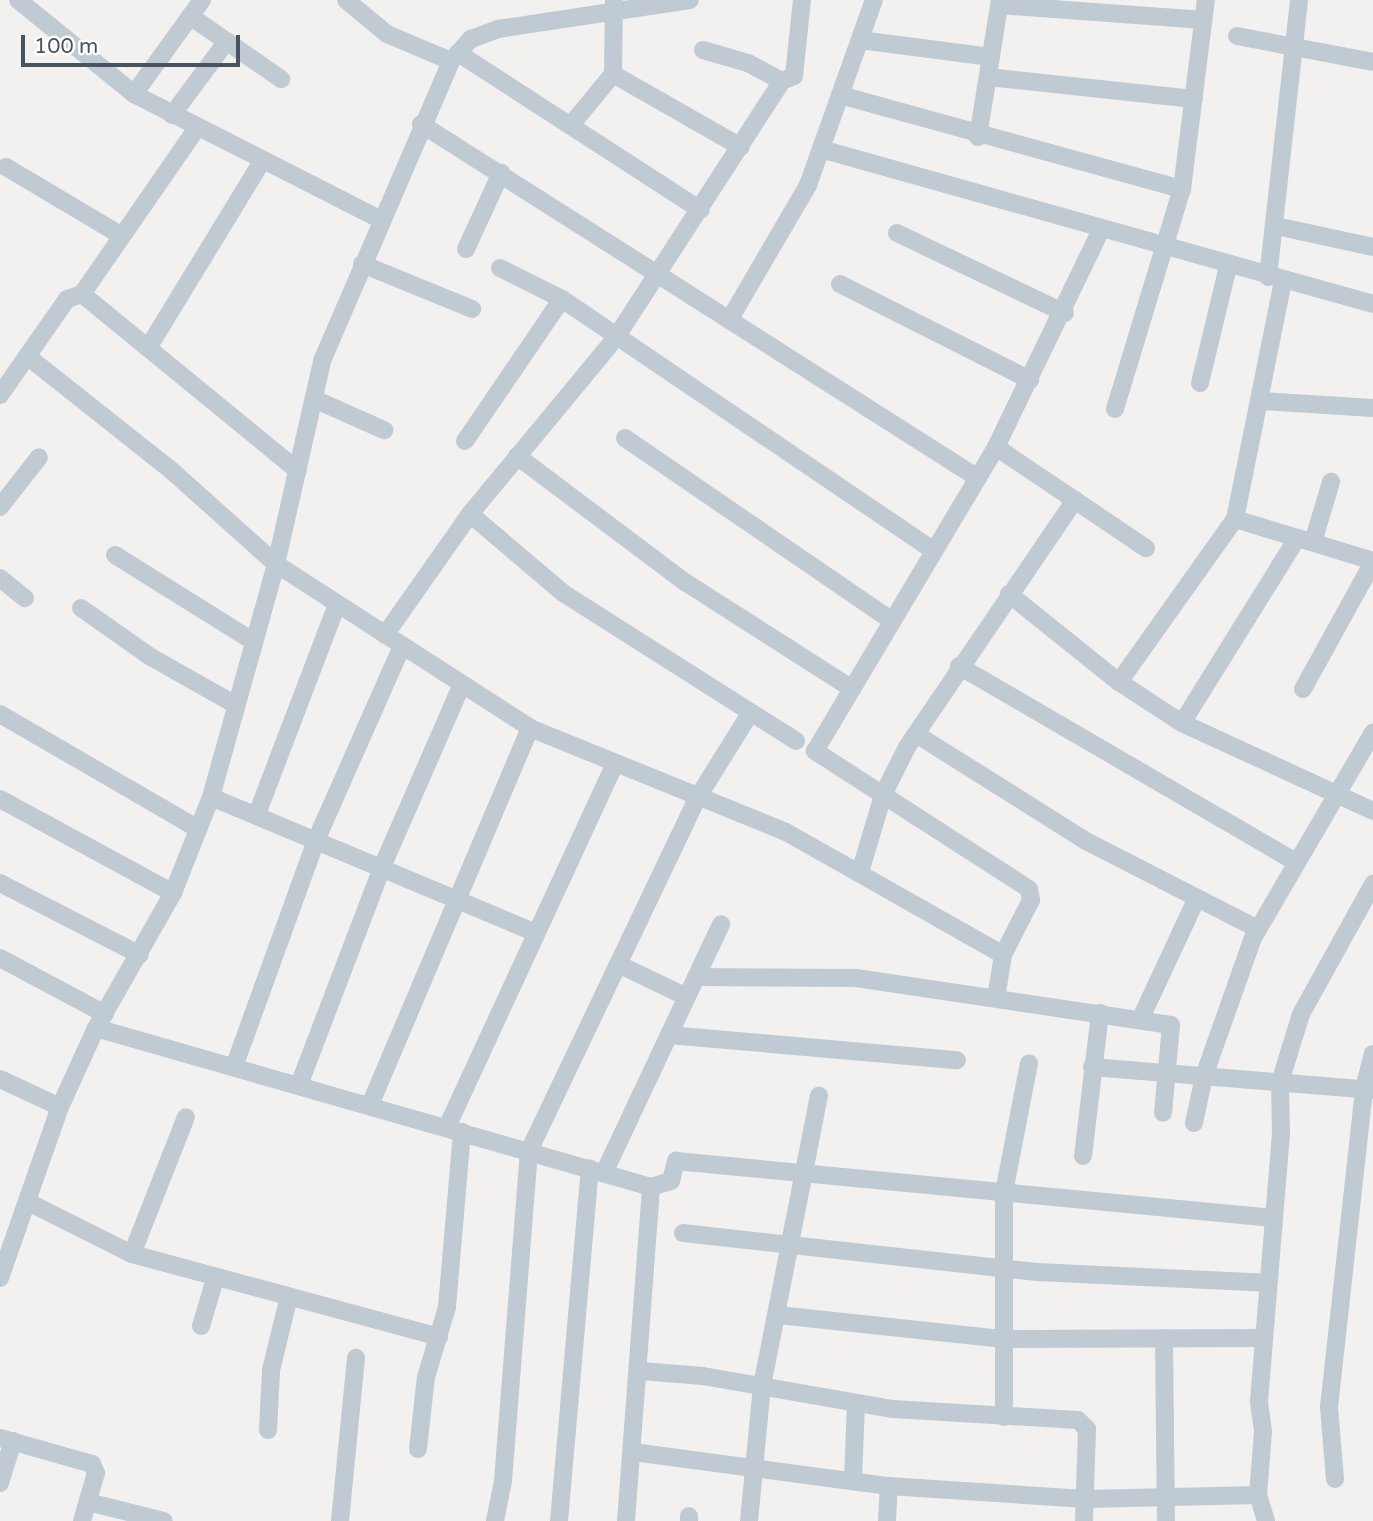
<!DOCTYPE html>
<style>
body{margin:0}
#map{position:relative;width:1373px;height:1521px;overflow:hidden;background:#f3f0f0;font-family:"Varela Round",sans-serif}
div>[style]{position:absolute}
.minor>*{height:18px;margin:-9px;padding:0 9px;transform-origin:9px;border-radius:9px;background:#c0cad2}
span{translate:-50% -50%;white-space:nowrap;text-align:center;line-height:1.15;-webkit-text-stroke:5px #fff;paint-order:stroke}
.scale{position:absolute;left:21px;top:35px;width:219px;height:32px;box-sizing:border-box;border:4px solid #47535e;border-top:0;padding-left:9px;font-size:21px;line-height:24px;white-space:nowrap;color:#47535e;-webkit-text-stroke:5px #fff;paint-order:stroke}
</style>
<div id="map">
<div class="minor">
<div style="left:18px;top:0;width:149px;rotate:39deg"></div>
<div style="left:134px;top:94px;width:277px;rotate:27deg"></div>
<div style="left:346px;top:0;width:53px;rotate:39.7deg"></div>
<div style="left:387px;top:34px;width:69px;rotate:22.9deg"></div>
<div style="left:999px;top:5px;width:205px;rotate:4.2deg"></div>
<div style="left:190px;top:16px;width:111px;rotate:34.7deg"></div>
<div style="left:1237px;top:36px;width:138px;rotate:10.8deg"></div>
<div style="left:860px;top:40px;width:132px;rotate:7.4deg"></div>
<div style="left:703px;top:50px;width:47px;rotate:16.1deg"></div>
<div style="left:748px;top:63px;width:38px;rotate:28deg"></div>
<div style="left:458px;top:53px;width:289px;rotate:32.9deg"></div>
<div style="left:613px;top:74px;width:147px;rotate:29.7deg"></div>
<div style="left:988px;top:77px;width:207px;rotate:6.1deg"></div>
<div style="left:134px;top:94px;width:116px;rotate:-54.1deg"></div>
<div style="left:840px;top:95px;width:355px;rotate:15.4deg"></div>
<div style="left:172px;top:115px;width:92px;rotate:-53.4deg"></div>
<div style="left:421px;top:124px;width:660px;rotate:32.44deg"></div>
<div style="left:571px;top:125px;width:66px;rotate:-50.5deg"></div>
<div style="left:613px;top:74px;width:73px;rotate:-89.2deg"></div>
<div style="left:978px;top:137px;width:139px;rotate:-80.9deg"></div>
<div style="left:821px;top:149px;width:573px;rotate:15.68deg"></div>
<div style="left:6px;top:167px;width:135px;rotate:30.7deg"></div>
<div style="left:1276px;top:226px;width:99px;rotate:12.2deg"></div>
<div style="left:897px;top:233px;width:186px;rotate:25.5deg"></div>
<div style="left:466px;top:249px;width:84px;rotate:-65.3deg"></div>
<div style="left:362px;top:264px;width:119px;rotate:22.2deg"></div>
<div style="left:500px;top:268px;width:69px;rotate:26.6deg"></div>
<div style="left:562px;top:299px;width:449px;rotate:34.1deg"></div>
<div style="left:1268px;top:277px;width:279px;rotate:-83.6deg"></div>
<div style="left:840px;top:284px;width:213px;rotate:26.8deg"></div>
<div style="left:82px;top:294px;width:279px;rotate:39.3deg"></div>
<div style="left:731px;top:317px;width:153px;rotate:-59.7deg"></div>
<div style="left:808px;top:185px;width:196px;rotate:-70.4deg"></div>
<div style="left:148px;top:348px;width:219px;rotate:-58.6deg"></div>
<div style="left:27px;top:356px;width:185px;rotate:38.4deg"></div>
<div style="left:172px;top:471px;width:140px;rotate:41.8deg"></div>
<div style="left:276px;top:564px;width:302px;rotate:32.8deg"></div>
<div style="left:530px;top:728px;width:276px;rotate:22.1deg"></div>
<div style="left:786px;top:832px;width:249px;rotate:29.5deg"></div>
<div style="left:1200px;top:383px;width:120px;rotate:-76.5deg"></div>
<div style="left:0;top:395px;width:117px;rotate:-55.1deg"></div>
<div style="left:67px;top:299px;width:16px;rotate:-18deg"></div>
<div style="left:82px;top:294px;width:202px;rotate:-55.3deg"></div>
<div style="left:314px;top:399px;width:77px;rotate:23.9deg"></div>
<div style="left:1262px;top:401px;width:111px;rotate:3.6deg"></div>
<div style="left:1115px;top:409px;width:230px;rotate:-73.1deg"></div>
<div style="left:1182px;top:189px;width:191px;rotate:-82.8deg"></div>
<div style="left:625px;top:438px;width:324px;rotate:34.4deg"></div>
<div style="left:465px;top:441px;width:172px;rotate:-55.7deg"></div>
<div style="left:996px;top:447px;width:181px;rotate:34deg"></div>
<div style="left:517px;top:456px;width:210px;rotate:36.9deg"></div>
<div style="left:685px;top:582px;width:198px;rotate:32.6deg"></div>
<div style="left:0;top:507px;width:63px;rotate:-52deg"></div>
<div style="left:470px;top:514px;width:122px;rotate:40.3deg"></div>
<div style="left:563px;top:593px;width:276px;rotate:32.4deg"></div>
<div style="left:1235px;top:519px;width:144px;rotate:16.9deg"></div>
<div style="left:1313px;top:542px;width:63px;rotate:-73.3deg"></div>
<div style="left:115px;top:555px;width:164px;rotate:32deg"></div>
<div style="left:0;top:578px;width:32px;rotate:39deg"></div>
<div style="left:1009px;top:594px;width:141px;rotate:38.7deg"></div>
<div style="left:1119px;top:682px;width:75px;rotate:33.1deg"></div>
<div style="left:1182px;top:723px;width:210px;rotate:24.7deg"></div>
<div style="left:81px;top:608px;width:85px;rotate:35deg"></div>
<div style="left:151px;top:657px;width:98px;rotate:29.5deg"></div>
<div style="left:385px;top:635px;width:148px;rotate:-54.9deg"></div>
<div style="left:470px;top:514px;width:227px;rotate:-50.4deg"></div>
<div style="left:615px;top:339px;width:307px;rotate:-57.1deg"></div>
<div style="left:782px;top:81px;width:13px;rotate:-23deg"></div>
<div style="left:794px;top:76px;width:76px;rotate:-84deg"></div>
<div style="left:959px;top:666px;width:390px;rotate:30.2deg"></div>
<div style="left:1119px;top:682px;width:200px;rotate:-54.6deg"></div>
<div style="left:1235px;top:519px;width:243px;rotate:-78.6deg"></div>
<div style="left:1303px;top:689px;width:145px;rotate:-61.1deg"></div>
<div style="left:0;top:714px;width:229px;rotate:30.1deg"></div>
<div style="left:1182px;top:723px;width:218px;rotate:-58.1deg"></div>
<div style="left:916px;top:734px;width:201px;rotate:32.2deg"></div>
<div style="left:1086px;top:841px;width:193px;rotate:27.1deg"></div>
<div style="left:211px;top:797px;width:352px;rotate:22.7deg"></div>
<div style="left:0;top:799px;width:197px;rotate:28.5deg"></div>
<div style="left:257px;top:814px;width:225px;rotate:-69.1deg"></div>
<div style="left:861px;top:869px;width:77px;rotate:-73.4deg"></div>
<div style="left:883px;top:795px;width:54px;rotate:-63.4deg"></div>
<div style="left:907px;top:747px;width:299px;rotate:-55.8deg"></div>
<div style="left:0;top:883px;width:157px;rotate:27.2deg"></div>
<div style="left:0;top:958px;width:119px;rotate:28.1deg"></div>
<div style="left:618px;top:964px;width:76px;rotate:25.6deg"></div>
<div style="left:696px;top:977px;width:160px;rotate:0.4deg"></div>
<div style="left:856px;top:978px;width:318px;rotate:8.5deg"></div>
<div style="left:1171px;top:1025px;width:88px;rotate:95.2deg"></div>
<div style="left:996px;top:998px;width:44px;rotate:-80.8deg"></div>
<div style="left:1003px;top:955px;width:62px;rotate:-63deg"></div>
<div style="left:1031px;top:900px;width:11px;rotate:-100deg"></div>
<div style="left:1029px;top:889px;width:255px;rotate:-147.2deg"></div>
<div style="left:815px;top:751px;width:354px;rotate:-59.2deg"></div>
<div style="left:996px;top:447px;width:243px;rotate:-64.2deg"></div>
<div style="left:1140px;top:1020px;width:135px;rotate:-65deg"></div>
<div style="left:96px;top:1028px;width:577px;rotate:15.99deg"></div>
<div style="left:651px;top:1187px;width:21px;rotate:-17deg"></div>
<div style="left:671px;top:1181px;width:21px;rotate:-76deg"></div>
<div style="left:676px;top:1161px;width:600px;rotate:5.45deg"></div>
<div style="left:669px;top:1035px;width:289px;rotate:5deg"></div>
<div style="left:234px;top:1067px;width:244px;rotate:-70.1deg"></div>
<div style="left:317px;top:838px;width:210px;rotate:-66.1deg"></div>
<div style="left:1092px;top:1067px;width:282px;rotate:4.7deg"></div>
<div style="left:0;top:1079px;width:66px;rotate:25deg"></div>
<div style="left:299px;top:1085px;width:235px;rotate:-69.1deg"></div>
<div style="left:383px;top:865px;width:197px;rotate:-66.4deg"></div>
<div style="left:370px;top:1105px;width:410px;rotate:-67deg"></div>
<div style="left:1194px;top:1123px;width:48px;rotate:-78deg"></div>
<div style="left:1204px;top:1076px;width:146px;rotate:-70.5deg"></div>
<div style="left:1253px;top:938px;width:238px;rotate:-59.7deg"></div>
<div style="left:447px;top:1127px;width:400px;rotate:-65.2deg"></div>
<div style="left:1083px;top:1156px;width:144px;rotate:-83.2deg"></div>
<div style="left:604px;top:1173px;width:275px;rotate:-64.8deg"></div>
<div style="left:28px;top:1202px;width:116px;rotate:26.6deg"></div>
<div style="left:132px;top:1254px;width:318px;rotate:15.1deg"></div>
<div style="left:683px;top:1233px;width:356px;rotate:6.3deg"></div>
<div style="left:1037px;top:1272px;width:230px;rotate:2.7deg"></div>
<div style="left:132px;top:1254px;width:147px;rotate:-68.5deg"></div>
<div style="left:0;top:1278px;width:181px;rotate:-70.7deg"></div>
<div style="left:60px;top:1107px;width:87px;rotate:-65.5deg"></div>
<div style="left:96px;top:1028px;width:155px;rotate:-60.3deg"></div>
<div style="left:173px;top:893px;width:103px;rotate:-68.4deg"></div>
<div style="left:211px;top:797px;width:242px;rotate:-74.4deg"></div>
<div style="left:276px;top:564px;width:208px;rotate:-77.2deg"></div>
<div style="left:322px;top:361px;width:327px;rotate:-66.7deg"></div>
<div style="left:451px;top:61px;width:30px;rotate:-48deg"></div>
<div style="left:471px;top:39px;width:29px;rotate:-20deg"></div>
<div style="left:498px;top:29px;width:194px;rotate:-8.6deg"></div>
<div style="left:778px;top:1315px;width:225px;rotate:6.1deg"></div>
<div style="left:1002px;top:1339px;width:260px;rotate:-0.2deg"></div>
<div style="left:201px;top:1326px;width:49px;rotate:-73.4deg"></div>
<div style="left:1164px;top:1338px;width:183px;rotate:89.4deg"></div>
<div style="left:641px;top:1371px;width:62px;rotate:4.6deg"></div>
<div style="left:703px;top:1376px;width:193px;rotate:9.9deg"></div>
<div style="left:893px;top:1409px;width:185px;rotate:3.4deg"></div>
<div style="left:1078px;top:1420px;width:13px;rotate:45deg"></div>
<div style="left:1087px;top:1429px;width:92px;rotate:91.9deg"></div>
<div style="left:1004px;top:1417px;width:225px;rotate:-90deg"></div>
<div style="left:1004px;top:1192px;width:131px;rotate:-79deg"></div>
<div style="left:268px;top:1430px;width:60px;rotate:-87.1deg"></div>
<div style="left:271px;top:1370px;width:72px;rotate:-76.3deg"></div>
<div style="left:0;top:1438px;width:96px;rotate:15.8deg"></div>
<div style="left:92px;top:1464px;width:10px;rotate:66deg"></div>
<div style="left:96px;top:1473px;width:50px;rotate:106.3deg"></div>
<div style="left:418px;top:1449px;width:72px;rotate:-83.7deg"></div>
<div style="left:426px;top:1377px;width:73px;rotate:-73.3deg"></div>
<div style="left:447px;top:1307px;width:176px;rotate:-85.1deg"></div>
<div style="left:633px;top:1452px;width:258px;rotate:7.6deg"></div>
<div style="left:889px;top:1486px;width:197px;rotate:3.8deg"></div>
<div style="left:1086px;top:1499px;width:172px;rotate:-1.3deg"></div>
<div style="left:1335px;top:1479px;width:72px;rotate:-94.8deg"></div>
<div style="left:1329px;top:1407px;width:320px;rotate:-83.7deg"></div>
<div style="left:1364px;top:1089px;width:36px;rotate:-76deg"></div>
<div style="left:853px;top:1481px;width:77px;rotate:-87.8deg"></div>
<div style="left:0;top:1483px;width:44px;rotate:-72.8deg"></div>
<div style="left:88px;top:1502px;width:78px;rotate:14deg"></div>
<div style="left:340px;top:1521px;width:164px;rotate:-84.4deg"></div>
<div style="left:495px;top:1521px;width:41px;rotate:-78.7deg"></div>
<div style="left:503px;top:1481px;width:331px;rotate:-85.5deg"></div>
<div style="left:529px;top:1151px;width:392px;rotate:-64.5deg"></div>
<div style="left:698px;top:797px;width:97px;rotate:-58.1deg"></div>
<div style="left:559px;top:1521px;width:354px;rotate:-85deg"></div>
<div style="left:626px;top:1521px;width:335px;rotate:-85.7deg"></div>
<div style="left:689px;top:1521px;width:5px;rotate:-90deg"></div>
<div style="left:749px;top:1521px;width:136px;rotate:-84.5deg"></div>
<div style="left:762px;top:1386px;width:296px;rotate:-78.9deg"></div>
<div style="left:887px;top:1521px;width:35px;rotate:-87deg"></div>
<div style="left:1266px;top:1521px;width:27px;rotate:-107deg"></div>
<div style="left:1258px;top:1495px;width:64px;rotate:-85.5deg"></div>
<div style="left:1263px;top:1431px;width:30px;rotate:-98deg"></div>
<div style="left:1259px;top:1401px;width:268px;rotate:-85.3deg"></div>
<div style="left:1281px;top:1134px;width:52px;rotate:-91.1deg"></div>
<div style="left:1280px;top:1082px;width:71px;rotate:-72.8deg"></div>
<div style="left:1301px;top:1014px;width:149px;rotate:-61deg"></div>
</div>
<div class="scale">100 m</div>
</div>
